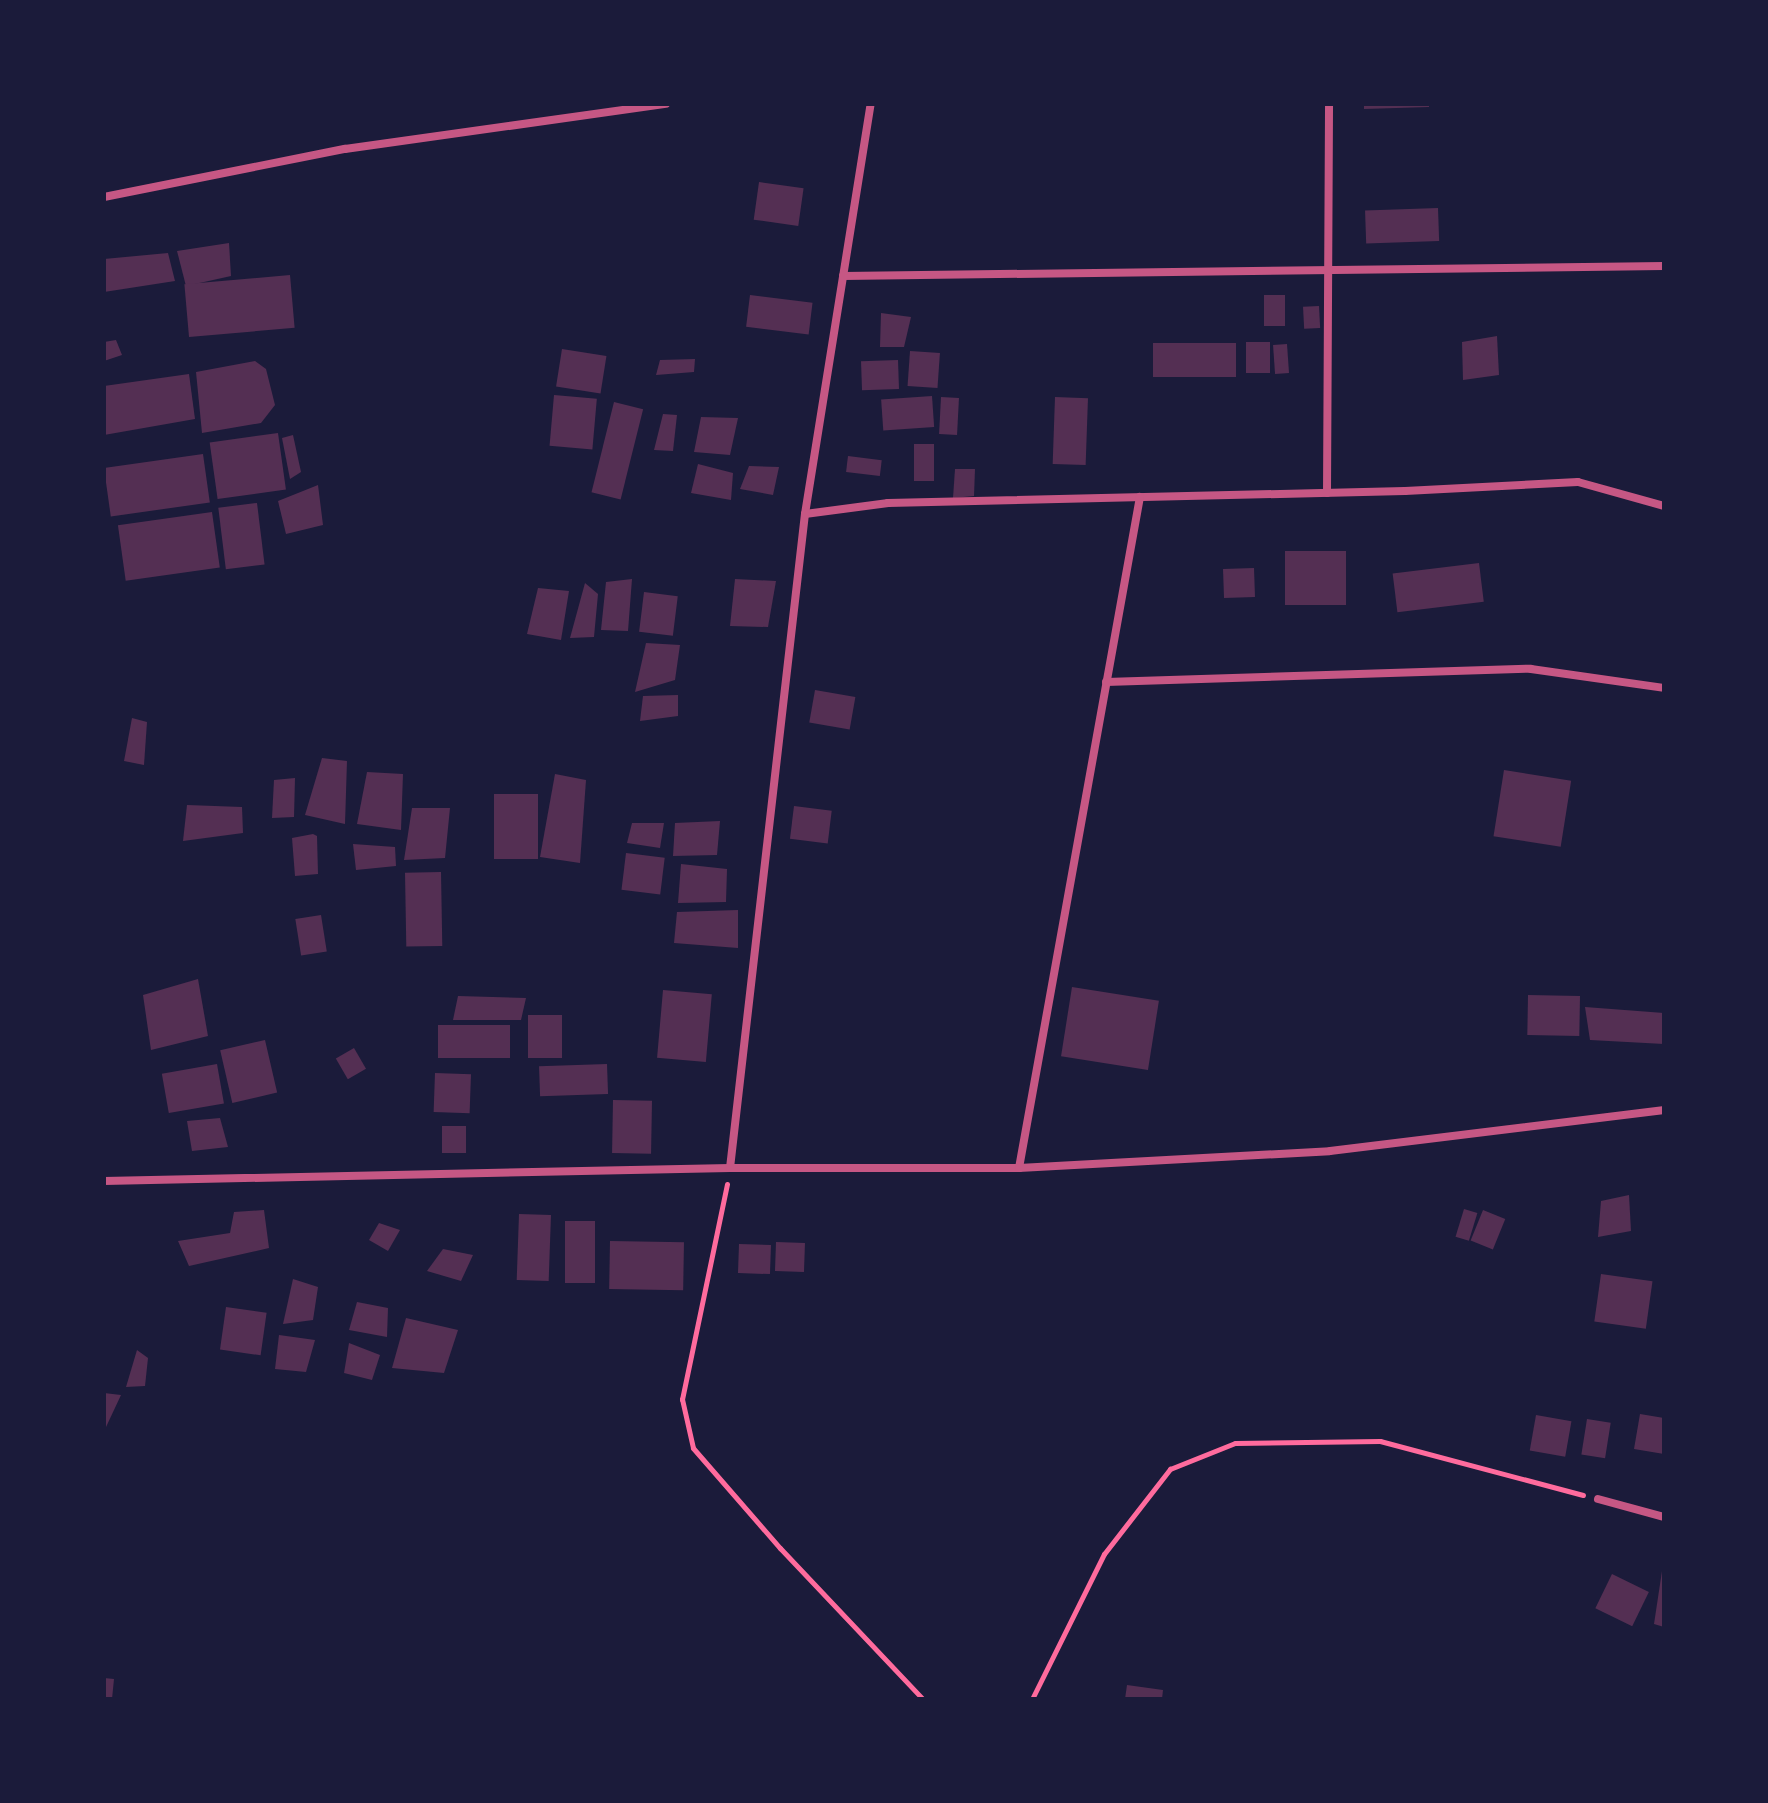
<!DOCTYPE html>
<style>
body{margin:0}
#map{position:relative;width:1768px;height:1803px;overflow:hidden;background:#1b1b3a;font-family:"Archivo Narrow",sans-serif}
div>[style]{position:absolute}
.building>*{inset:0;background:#542f53;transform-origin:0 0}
.path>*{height:5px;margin:-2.5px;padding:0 2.5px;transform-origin:2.5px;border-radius:2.5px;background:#ff6b9d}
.minor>*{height:8px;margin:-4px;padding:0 4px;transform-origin:4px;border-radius:4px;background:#c65784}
span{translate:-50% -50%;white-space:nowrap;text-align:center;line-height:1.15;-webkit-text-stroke:6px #1b1b3a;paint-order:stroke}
.frame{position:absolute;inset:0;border:106px solid #1b1b3a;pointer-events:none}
</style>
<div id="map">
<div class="building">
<div style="clip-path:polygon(1364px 104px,1429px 104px,1429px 107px,1364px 109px)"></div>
<div style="left:759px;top:182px;width:45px;height:38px;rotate:8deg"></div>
<div style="left:1438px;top:208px;width:33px;height:73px;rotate:88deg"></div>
<div style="clip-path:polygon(229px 243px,231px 276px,186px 286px,177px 251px)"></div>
<div style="clip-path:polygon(168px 253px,175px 281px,104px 292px,104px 259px)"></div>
<div style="left:290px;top:275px;width:53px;height:106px;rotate:85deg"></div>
<div style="left:750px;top:295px;width:63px;height:32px;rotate:7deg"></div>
<div style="left:1264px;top:295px;width:21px;height:31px"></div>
<div style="left:1319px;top:306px;width:22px;height:16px;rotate:87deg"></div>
<div style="clip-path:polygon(881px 313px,911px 317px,904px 347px,880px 347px)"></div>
<div style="clip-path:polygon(1497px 336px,1499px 375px,1463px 380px,1462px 342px)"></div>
<div style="clip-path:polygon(116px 340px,122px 355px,104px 361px,104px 342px)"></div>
<div style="left:1246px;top:342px;width:24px;height:31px"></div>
<div style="left:1236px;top:343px;width:34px;height:83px;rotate:90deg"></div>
<div style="left:1287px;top:344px;width:29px;height:14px;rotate:86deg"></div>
<div style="left:562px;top:349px;width:45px;height:38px;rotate:9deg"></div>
<div style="left:910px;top:351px;width:30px;height:35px;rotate:4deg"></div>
<div style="clip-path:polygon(695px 359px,694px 372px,656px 375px,660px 360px)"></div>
<div style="left:898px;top:360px;width:29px;height:37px;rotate:88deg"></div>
<div style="clip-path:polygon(255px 361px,266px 369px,275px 405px,261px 423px,202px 433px,196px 372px)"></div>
<div style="clip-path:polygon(189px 374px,195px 419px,104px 435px,104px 386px)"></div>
<div style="left:554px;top:395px;width:43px;height:51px;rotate:5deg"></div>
<div style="left:932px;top:396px;width:31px;height:51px;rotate:86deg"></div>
<div style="left:941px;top:397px;width:18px;height:37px;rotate:3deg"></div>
<div style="left:1055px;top:397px;width:33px;height:67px;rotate:2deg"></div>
<div style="left:614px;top:402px;width:30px;height:93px;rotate:14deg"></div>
<div style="clip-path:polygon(663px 414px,677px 415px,673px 451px,654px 450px)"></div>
<div style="clip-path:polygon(701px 417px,738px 418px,730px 455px,694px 452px)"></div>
<div style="left:278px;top:433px;width:57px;height:69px;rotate:82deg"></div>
<div style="clip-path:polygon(293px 435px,301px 472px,290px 479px,282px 438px)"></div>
<div style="left:914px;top:444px;width:20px;height:37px"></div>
<div style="left:203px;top:454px;width:49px;height:100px;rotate:82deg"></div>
<div style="left:848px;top:456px;width:34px;height:16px;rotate:7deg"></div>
<div style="clip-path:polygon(698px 464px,733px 473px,731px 500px,691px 493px)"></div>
<div style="clip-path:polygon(749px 466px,779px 467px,773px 495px,740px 489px)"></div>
<div style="clip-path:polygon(955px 469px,975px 469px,974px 496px,953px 498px)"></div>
<div style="clip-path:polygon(318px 485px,323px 525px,286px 534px,278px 501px)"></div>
<div style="left:257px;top:503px;width:62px;height:39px;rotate:83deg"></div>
<div style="left:212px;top:512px;width:56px;height:95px;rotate:82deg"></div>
<div style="left:1285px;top:551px;width:61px;height:54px"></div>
<div style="left:1479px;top:563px;width:39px;height:87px;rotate:83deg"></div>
<div style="left:1254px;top:568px;width:29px;height:31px;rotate:88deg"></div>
<div style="clip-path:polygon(632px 579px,628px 631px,601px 630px,606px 582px)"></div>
<div style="clip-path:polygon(735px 579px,776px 581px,768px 627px,730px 626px)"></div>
<div style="clip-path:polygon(585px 583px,598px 594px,594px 637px,570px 638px)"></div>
<div style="clip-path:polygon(538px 588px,569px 591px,561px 640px,527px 634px)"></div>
<div style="left:644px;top:592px;width:34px;height:40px;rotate:7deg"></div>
<div style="clip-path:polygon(646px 643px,680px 645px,675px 680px,635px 692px)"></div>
<div style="left:815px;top:690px;width:41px;height:33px;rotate:10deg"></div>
<div style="clip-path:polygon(678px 695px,678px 716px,640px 721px,643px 696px)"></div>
<div style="clip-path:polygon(132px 718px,147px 722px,144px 765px,124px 761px)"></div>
<div style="clip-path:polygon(322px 758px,347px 761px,345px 824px,305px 815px)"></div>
<div style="left:1504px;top:770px;width:68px;height:67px;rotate:9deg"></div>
<div style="clip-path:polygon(367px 772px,403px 774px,401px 830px,357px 824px)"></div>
<div style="clip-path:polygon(555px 774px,586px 780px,580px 863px,540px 857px)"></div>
<div style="clip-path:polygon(295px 778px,294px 817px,272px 818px,274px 780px)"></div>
<div style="left:494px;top:794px;width:44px;height:65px"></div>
<div style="clip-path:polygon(187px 805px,242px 807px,243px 833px,183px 841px)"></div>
<div style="left:794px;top:806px;width:38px;height:33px;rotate:7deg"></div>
<div style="clip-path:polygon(412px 808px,450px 808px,445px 858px,404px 860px)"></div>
<div style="clip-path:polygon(720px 821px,717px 855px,673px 856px,675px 823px)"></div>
<div style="clip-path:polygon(632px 823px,664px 823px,660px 848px,627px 843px)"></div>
<div style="clip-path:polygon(313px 834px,317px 836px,318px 874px,295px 876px,292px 838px)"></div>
<div style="clip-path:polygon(353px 844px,395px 847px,396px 866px,356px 870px)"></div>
<div style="left:626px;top:853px;width:39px;height:37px;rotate:7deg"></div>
<div style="clip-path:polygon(681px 864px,727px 869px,726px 902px,678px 903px)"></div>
<div style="left:441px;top:872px;width:74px;height:36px;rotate:89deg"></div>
<div style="clip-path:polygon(738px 910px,738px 948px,674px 943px,677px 912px)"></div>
<div style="left:321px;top:915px;width:37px;height:26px;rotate:81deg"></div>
<div style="clip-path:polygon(198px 979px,208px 1036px,151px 1050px,143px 995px)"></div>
<div style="left:1072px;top:987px;width:88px;height:70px;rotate:9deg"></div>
<div style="left:663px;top:990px;width:49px;height:68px;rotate:5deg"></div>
<div style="clip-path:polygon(458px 996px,526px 998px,521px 1020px,453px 1020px)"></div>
<div style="left:1580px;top:996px;width:40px;height:52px;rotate:91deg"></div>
<div style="clip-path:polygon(1585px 1007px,1664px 1013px,1664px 1044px,1590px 1040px)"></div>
<div style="left:562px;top:1015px;width:43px;height:34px;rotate:90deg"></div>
<div style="left:438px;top:1025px;width:72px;height:33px"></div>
<div style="left:265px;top:1040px;width:54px;height:46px;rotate:77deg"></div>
<div style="left:354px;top:1048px;width:24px;height:21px;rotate:60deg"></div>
<div style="left:217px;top:1064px;width:40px;height:56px;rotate:80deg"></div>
<div style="left:607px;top:1064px;width:30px;height:68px;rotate:88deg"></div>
<div style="left:435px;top:1073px;width:36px;height:39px;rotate:2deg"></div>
<div style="left:613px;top:1100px;width:39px;height:53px;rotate:1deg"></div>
<div style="clip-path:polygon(220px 1118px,228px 1147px,192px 1151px,187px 1121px)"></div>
<div style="left:442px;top:1126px;width:24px;height:27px"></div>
<div style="clip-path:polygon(1629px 1195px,1631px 1231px,1598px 1237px,1601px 1201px)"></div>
<div style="left:1464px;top:1209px;width:14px;height:29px;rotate:17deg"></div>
<div style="clip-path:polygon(264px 1210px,269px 1248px,189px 1266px,178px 1241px,230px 1233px,234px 1212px)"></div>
<div style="left:1483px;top:1210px;width:24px;height:33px;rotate:22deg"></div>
<div style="left:519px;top:1214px;width:32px;height:66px;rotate:2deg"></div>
<div style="left:565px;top:1221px;width:30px;height:62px"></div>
<div style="clip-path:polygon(379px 1223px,400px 1230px,388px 1251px,369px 1240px)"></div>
<div style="left:610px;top:1241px;width:74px;height:48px;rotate:1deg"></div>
<div style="left:776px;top:1242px;width:29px;height:29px;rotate:2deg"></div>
<div style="left:739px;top:1244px;width:32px;height:29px;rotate:2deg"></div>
<div style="clip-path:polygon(443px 1249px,473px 1255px,461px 1281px,427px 1271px)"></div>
<div style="left:1601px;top:1274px;width:52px;height:48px;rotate:8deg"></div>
<div style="clip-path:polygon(293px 1279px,318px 1287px,313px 1320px,283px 1324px)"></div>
<div style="clip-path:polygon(357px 1302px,388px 1308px,387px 1337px,349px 1330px)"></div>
<div style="left:226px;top:1307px;width:41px;height:43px;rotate:8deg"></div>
<div style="clip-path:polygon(406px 1318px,458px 1330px,444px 1373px,392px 1368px)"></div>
<div style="clip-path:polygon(279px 1335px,315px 1340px,306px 1372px,275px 1369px)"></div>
<div style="clip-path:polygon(349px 1343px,380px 1355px,372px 1380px,344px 1373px)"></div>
<div style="clip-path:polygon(137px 1350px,148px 1358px,145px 1386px,126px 1387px)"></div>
<div style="clip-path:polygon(104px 1393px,121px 1395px,106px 1427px,104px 1426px)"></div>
<div style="clip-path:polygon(1640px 1414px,1664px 1418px,1664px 1454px,1634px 1449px)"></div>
<div style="left:1536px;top:1415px;width:36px;height:36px;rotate:10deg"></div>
<div style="left:1587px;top:1419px;width:24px;height:36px;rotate:9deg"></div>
<div style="clip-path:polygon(1662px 1571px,1664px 1571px,1664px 1627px,1654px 1624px)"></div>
<div style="left:1612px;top:1574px;width:41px;height:38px;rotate:26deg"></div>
<div style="clip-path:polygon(104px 1678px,114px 1679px,112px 1699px,104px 1699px)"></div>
<div style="clip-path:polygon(1127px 1685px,1163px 1690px,1162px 1699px,1125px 1699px)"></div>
</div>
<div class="path">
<div style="left:727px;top:1184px;width:220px;rotate:101.8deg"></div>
<div style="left:682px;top:1399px;width:50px;rotate:77.3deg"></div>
<div style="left:693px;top:1448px;width:133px;rotate:49deg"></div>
<div style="left:780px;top:1548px;width:208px;rotate:46.6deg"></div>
<div style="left:1032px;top:1699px;width:162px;rotate:-63.6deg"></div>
<div style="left:1104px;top:1554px;width:108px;rotate:-52.2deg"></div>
<div style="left:1170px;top:1469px;width:70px;rotate:-21.8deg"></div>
<div style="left:1235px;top:1443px;width:145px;rotate:-0.8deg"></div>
<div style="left:1380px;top:1441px;width:210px;rotate:14.9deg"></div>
</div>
<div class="minor">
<div style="left:104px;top:197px;width:246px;rotate:-11.3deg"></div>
<div style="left:345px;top:149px;width:324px;rotate:-8deg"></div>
<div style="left:843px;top:276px;width:821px;rotate:-0.7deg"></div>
<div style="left:1327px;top:493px;width:389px;rotate:-89.7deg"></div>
<div style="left:805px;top:514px;width:84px;rotate:-7.5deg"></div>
<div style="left:888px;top:503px;width:517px;rotate:-1.33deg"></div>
<div style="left:1405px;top:491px;width:173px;rotate:-3deg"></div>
<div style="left:1578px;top:482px;width:89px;rotate:15.6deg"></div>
<div style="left:1106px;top:682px;width:425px;rotate:-1.8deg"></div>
<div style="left:1531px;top:669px;width:134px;rotate:8.1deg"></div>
<div style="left:730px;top:1168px;width:658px;rotate:-83.46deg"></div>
<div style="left:805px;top:514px;width:415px;rotate:-80.9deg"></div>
<div style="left:1019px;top:1168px;width:682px;rotate:-79.78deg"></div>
<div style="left:104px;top:1181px;width:626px;rotate:-1.19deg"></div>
<div style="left:730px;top:1168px;width:289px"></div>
<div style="left:1019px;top:1168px;width:311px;rotate:-3.1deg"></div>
<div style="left:1330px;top:1151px;width:337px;rotate:-7deg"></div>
<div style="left:1598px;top:1499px;width:68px;rotate:15.3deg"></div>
</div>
<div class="frame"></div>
</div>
